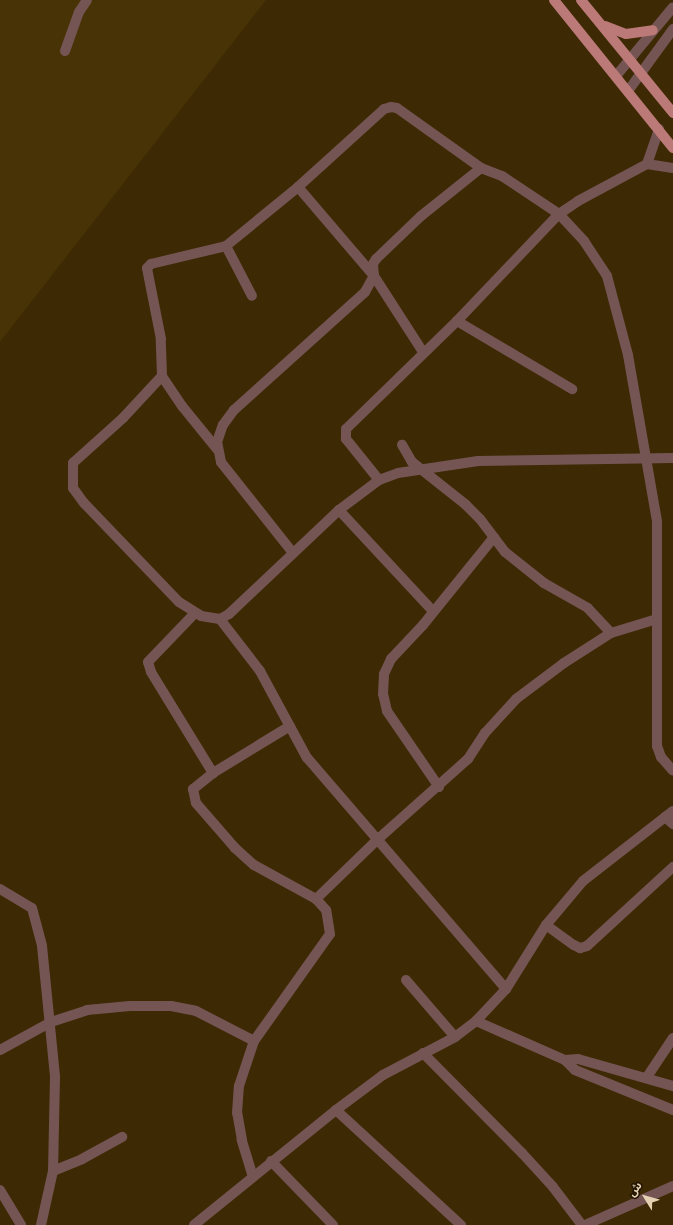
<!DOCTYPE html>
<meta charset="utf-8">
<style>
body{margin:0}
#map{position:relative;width:673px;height:1225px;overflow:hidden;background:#3d2a04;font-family:Signika,"Noto Sans Arabic",sans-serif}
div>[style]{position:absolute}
.built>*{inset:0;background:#483307}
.minor>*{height:10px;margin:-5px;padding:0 5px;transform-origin:5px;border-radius:5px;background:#755554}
.major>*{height:10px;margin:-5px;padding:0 5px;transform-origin:5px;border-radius:5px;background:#bb7978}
span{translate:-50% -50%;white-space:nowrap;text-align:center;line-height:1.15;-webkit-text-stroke:4px #211300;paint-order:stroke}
.north{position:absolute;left:625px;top:1177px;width:40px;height:40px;-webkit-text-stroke:3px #211300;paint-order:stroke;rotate:307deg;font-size:11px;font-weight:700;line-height:16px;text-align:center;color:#e4d1b1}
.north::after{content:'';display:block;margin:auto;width:14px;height:18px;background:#e4d1b1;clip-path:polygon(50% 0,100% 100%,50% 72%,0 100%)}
</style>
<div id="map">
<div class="built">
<div style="clip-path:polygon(0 0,266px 0,0 342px)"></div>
</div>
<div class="minor">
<div style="left:65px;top:51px;width:41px;rotate:-70.3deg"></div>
<div style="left:79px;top:12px;width:14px;rotate:-56deg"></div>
<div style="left:616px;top:76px;width:89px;rotate:-50.4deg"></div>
<div style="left:628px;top:91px;width:77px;rotate:-54deg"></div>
<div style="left:647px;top:164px;width:37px;rotate:-71deg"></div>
<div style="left:298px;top:187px;width:116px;rotate:-42.2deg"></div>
<div style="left:384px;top:109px;width:7px;rotate:-16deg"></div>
<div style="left:391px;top:107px;width:6px;rotate:9deg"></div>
<div style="left:397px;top:108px;width:103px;rotate:35.5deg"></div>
<div style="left:226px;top:246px;width:56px;rotate:62.5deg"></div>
<div style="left:457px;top:321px;width:134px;rotate:30.6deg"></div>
<div style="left:162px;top:376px;width:57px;rotate:132.9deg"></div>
<div style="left:123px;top:418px;width:67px;rotate:138deg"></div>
<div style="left:73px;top:463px;width:25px;rotate:90deg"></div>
<div style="left:73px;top:488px;width:19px;rotate:54deg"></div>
<div style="left:84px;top:503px;width:137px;rotate:46.2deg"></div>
<div style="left:179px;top:602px;width:26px;rotate:32deg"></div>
<div style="left:201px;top:616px;width:19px;rotate:9deg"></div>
<div style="left:217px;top:449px;width:55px;rotate:-129.1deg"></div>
<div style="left:182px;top:406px;width:36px;rotate:-124deg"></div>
<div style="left:162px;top:376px;width:37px;rotate:-92deg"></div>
<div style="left:161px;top:339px;width:72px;rotate:-101.2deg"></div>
<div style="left:147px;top:268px;width:6px;rotate:-45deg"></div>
<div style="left:151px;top:264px;width:77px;rotate:-13.5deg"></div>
<div style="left:226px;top:246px;width:93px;rotate:-39.3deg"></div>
<div style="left:298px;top:187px;width:117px;rotate:49.5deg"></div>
<div style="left:374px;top:276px;width:90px;rotate:57.2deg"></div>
<div style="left:379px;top:480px;width:53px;rotate:-128.8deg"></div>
<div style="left:346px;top:439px;width:10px;rotate:-90deg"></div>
<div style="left:346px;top:429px;width:155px;rotate:-44.2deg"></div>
<div style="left:457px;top:321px;width:148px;rotate:-46.4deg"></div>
<div style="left:559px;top:214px;width:23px;rotate:-34deg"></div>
<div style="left:578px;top:201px;width:78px;rotate:-28.2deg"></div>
<div style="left:647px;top:164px;width:26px;rotate:9deg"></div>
<div style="left:339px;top:510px;width:138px;rotate:47.1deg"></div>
<div style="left:293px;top:553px;width:116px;rotate:-128.4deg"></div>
<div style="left:221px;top:462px;width:20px;rotate:-101deg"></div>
<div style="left:217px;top:442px;width:18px;rotate:-71deg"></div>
<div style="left:223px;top:425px;width:19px;rotate:-54deg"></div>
<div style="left:234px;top:410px;width:176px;rotate:-42deg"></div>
<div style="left:365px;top:292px;width:18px;rotate:-61deg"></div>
<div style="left:374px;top:276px;width:12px;rotate:-95deg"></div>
<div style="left:373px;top:264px;width:6px;rotate:-59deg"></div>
<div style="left:376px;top:259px;width:62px;rotate:-43.7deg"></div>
<div style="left:421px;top:216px;width:77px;rotate:-38.7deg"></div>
<div style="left:481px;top:168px;width:22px;rotate:21deg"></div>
<div style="left:502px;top:176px;width:69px;rotate:33.7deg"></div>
<div style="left:559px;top:214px;width:37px;rotate:47deg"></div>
<div style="left:584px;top:241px;width:42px;rotate:56.7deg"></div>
<div style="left:607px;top:276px;width:82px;rotate:75.1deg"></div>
<div style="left:628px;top:355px;width:169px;rotate:80.1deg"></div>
<div style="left:657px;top:522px;width:224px;rotate:90deg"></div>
<div style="left:657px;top:746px;width:12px;rotate:70deg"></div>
<div style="left:661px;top:757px;width:18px;rotate:49deg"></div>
<div style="left:195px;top:613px;width:68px;rotate:133.8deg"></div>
<div style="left:148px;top:662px;width:10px;rotate:73deg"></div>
<div style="left:151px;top:672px;width:119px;rotate:58.5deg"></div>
<div style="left:213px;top:773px;width:90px;rotate:-31.4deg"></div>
<div style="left:611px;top:633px;width:48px;rotate:-16.9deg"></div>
<div style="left:213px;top:773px;width:26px;rotate:141deg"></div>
<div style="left:193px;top:789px;width:14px;rotate:78deg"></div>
<div style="left:196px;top:803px;width:60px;rotate:49.1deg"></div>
<div style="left:235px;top:848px;width:25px;rotate:42deg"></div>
<div style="left:254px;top:865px;width:71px;rotate:28.7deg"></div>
<div style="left:439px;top:787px;width:92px;rotate:-124.4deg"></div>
<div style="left:387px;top:711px;width:17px;rotate:-103deg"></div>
<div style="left:383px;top:694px;width:20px;rotate:-87deg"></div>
<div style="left:384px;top:674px;width:17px;rotate:-65deg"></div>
<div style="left:391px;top:659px;width:47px;rotate:-46.7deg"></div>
<div style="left:423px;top:625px;width:113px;rotate:-51.1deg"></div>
<div style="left:665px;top:817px;width:11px;rotate:41deg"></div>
<div style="left:0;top:889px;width:37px;rotate:31deg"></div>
<div style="left:32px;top:908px;width:39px;rotate:75deg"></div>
<div style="left:42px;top:946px;width:132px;rotate:84.3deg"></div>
<div style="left:55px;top:1077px;width:94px;rotate:91.2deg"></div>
<div style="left:53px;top:1171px;width:55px;rotate:102.5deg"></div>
<div style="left:546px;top:925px;width:34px;rotate:36deg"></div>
<div style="left:574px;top:945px;width:7px;rotate:27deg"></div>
<div style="left:580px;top:948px;width:7px;rotate:-16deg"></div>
<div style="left:587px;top:946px;width:117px;rotate:-42.6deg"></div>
<div style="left:406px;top:980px;width:75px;rotate:49.3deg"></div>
<div style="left:506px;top:989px;width:305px;rotate:-130.7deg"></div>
<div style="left:307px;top:758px;width:99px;rotate:-118.4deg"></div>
<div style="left:260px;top:671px;width:66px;rotate:-127.6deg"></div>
<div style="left:220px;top:619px;width:10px;rotate:-29deg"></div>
<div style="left:229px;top:614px;width:151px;rotate:-43.4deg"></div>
<div style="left:339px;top:510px;width:50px;rotate:-36.9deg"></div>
<div style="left:379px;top:480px;width:20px;rotate:-20deg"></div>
<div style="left:398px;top:473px;width:81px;rotate:-8.5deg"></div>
<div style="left:478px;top:461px;width:195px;rotate:-0.9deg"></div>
<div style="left:476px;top:1021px;width:97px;rotate:23.7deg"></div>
<div style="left:565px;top:1060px;width:14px;rotate:45deg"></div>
<div style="left:575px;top:1070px;width:106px;rotate:22.2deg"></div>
<div style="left:0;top:1050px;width:58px;rotate:-28.8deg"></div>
<div style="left:51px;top:1022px;width:38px;rotate:-18deg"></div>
<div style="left:87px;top:1010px;width:43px;rotate:-5.3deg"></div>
<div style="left:130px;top:1006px;width:41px"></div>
<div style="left:171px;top:1006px;width:25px;rotate:11deg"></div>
<div style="left:196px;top:1011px;width:65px;rotate:27.3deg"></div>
<div style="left:423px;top:1053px;width:141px;rotate:45.3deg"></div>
<div style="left:522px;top:1153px;width:46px;rotate:47.6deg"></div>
<div style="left:553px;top:1187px;width:48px;rotate:52.7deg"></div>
<div style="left:565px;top:1060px;width:13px;rotate:-4deg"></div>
<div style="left:578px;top:1059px;width:99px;rotate:15.9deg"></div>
<div style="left:647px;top:1077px;width:47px;rotate:-56.3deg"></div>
<div style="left:336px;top:1110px;width:170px;rotate:42.6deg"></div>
<div style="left:271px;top:1161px;width:89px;rotate:45.9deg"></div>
<div style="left:53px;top:1171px;width:31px;rotate:-22deg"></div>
<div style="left:82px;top:1159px;width:46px;rotate:-28.8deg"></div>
<div style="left:253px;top:1177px;width:39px;rotate:-107deg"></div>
<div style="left:242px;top:1140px;width:27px;rotate:-100deg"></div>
<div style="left:237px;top:1113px;width:27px;rotate:-86deg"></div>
<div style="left:239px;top:1086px;width:47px;rotate:-71.6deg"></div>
<div style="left:254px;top:1041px;width:131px;rotate:-54.6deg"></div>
<div style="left:330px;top:934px;width:24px;rotate:-99deg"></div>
<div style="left:326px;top:910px;width:15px;rotate:-132deg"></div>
<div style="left:316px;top:899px;width:85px;rotate:-44deg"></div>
<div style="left:377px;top:840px;width:122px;rotate:-41.7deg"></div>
<div style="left:468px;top:759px;width:31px;rotate:-57deg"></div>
<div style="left:485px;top:733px;width:46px;rotate:-47.6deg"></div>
<div style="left:516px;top:699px;width:60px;rotate:-36.9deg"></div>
<div style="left:564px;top:663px;width:56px;rotate:-32.6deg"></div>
<div style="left:611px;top:633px;width:34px;rotate:-133deg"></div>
<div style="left:588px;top:608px;width:51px;rotate:-150.4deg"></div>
<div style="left:544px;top:583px;width:50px;rotate:-141.5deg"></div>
<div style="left:505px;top:552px;width:41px;rotate:-127.1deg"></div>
<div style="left:480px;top:519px;width:21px;rotate:-135deg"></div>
<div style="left:465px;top:504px;width:68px;rotate:-141.6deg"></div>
<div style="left:412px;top:462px;width:20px;rotate:-120deg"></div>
<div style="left:0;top:1190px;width:41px;rotate:59deg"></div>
<div style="left:194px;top:1225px;width:183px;rotate:-39deg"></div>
<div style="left:336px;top:1110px;width:59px;rotate:-36.7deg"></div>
<div style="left:383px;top:1075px;width:81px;rotate:-27.8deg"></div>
<div style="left:455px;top:1037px;width:26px;rotate:-37deg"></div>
<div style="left:476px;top:1021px;width:44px;rotate:-46.8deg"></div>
<div style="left:506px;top:989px;width:75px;rotate:-58deg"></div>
<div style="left:546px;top:925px;width:57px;rotate:-49.9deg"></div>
<div style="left:583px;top:881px;width:114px;rotate:-37.9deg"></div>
<div style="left:585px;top:1225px;width:96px;rotate:-23.9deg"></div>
</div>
<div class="major">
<div style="left:554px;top:0;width:190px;rotate:51.2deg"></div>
<div style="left:581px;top:0;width:146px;rotate:50.8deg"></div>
<div style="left:605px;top:26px;width:22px;rotate:21deg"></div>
<div style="left:626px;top:34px;width:27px;rotate:-8deg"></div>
</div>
<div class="north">ش</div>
</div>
